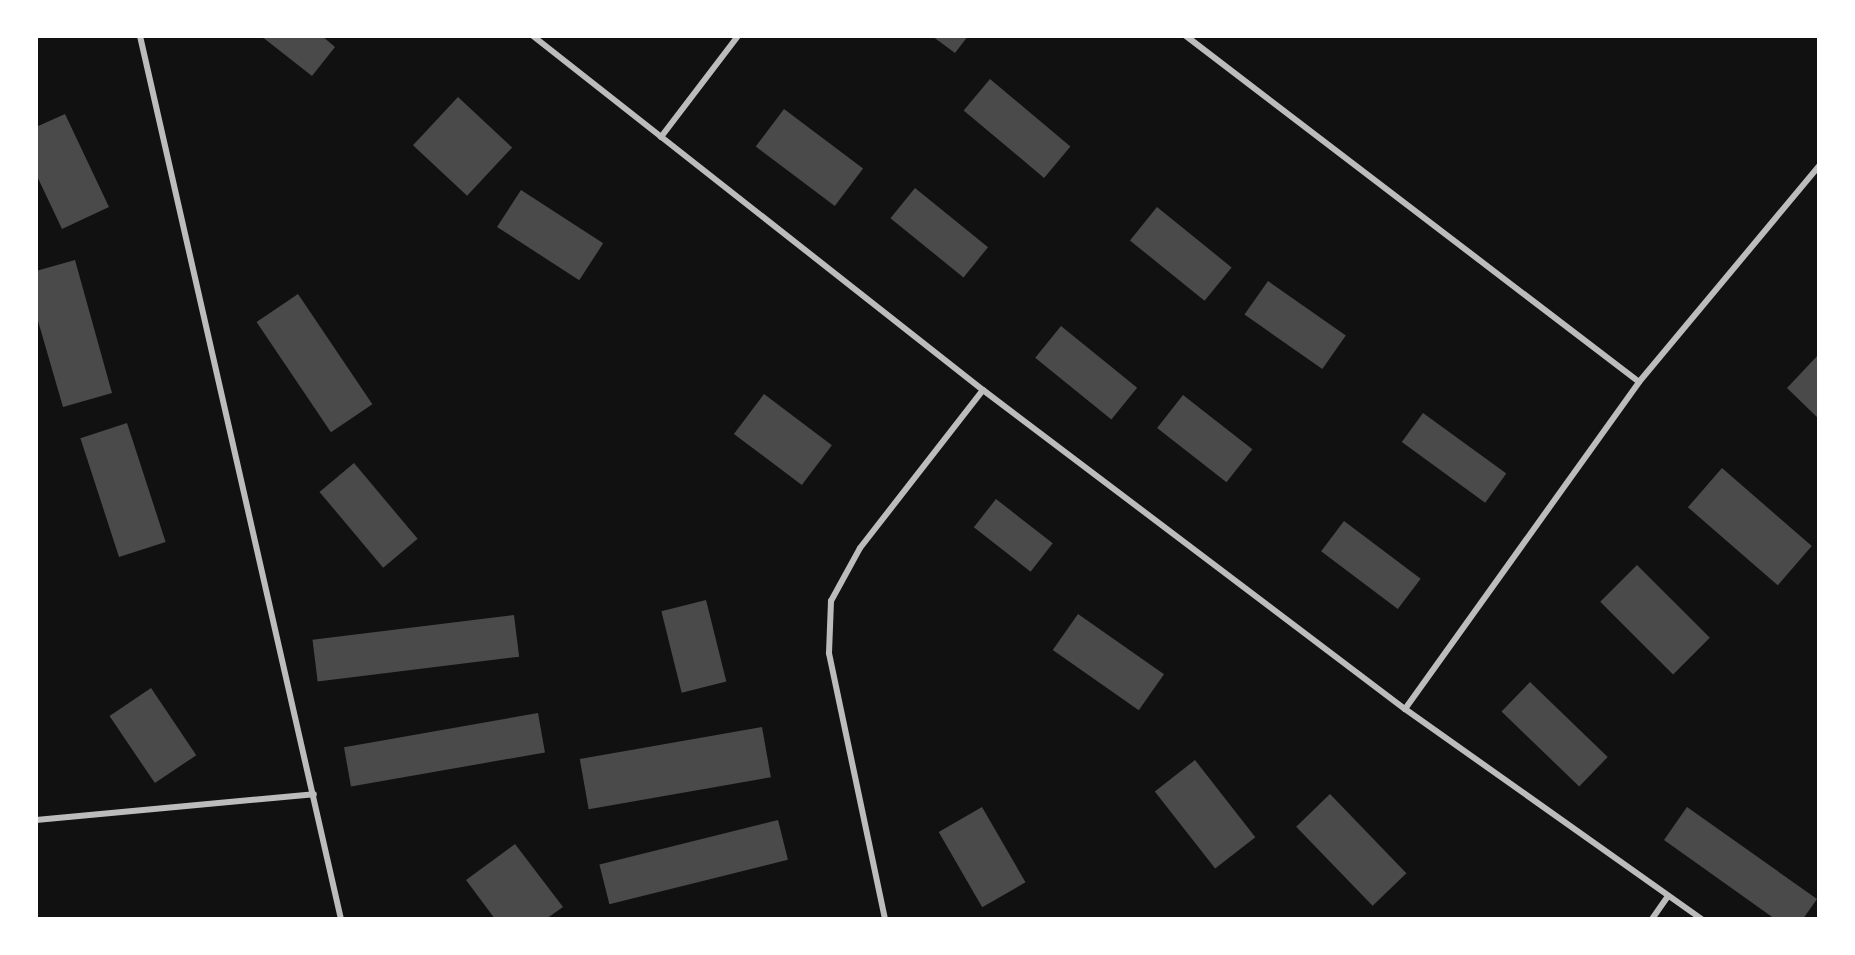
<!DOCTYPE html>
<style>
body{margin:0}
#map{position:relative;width:1855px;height:955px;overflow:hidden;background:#111;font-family:Signika,sans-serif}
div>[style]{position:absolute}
.building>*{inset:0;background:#4a4a4a;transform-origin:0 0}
.minor>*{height:6px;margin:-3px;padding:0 3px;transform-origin:3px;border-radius:3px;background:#bcbcbc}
span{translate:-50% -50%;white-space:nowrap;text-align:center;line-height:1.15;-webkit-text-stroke:5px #fff;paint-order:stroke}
.frame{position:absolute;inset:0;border:38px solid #fff;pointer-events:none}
</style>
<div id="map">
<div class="building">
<div style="clip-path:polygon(261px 36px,322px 36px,335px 47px,312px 76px)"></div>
<div style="clip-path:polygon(932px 36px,968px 36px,955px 53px)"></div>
<div style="left:990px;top:79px;width:105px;height:41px;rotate:40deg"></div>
<div style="left:458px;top:97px;width:74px;height:66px;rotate:43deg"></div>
<div style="left:784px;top:109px;width:99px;height:47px;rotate:37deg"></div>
<div style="clip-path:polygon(65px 114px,109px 207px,62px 229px,36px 174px,36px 127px)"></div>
<div style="left:915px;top:188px;width:94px;height:39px;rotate:39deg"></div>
<div style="left:521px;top:190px;width:98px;height:44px;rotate:33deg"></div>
<div style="left:1157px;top:207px;width:96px;height:43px;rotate:39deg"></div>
<div style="clip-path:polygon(75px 260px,112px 393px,63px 407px,36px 314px,36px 271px)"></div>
<div style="left:1268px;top:281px;width:95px;height:41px;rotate:35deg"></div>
<div style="left:298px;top:294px;width:133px;height:50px;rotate:56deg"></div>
<div style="left:1061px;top:326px;width:98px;height:41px;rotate:39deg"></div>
<div style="clip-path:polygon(1819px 354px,1819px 419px,1787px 388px)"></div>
<div style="left:764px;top:394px;width:85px;height:50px;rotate:37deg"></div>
<div style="left:1183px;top:395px;width:88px;height:42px;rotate:38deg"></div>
<div style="left:1423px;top:413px;width:103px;height:36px;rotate:36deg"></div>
<div style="left:127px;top:423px;width:125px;height:49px;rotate:72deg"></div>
<div style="left:354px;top:463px;width:99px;height:45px;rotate:50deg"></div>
<div style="left:1722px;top:468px;width:119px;height:52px;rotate:41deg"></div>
<div style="left:996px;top:499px;width:72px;height:36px;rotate:38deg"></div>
<div style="left:1344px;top:521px;width:96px;height:38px;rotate:37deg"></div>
<div style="left:1637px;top:565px;width:103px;height:52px;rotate:45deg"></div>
<div style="left:706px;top:600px;width:84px;height:46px;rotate:76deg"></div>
<div style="left:1078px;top:614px;width:105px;height:44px;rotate:35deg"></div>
<div style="left:514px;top:615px;width:42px;height:203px;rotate:83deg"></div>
<div style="left:1530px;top:682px;width:108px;height:41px;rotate:44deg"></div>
<div style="left:151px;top:688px;width:81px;height:50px;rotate:56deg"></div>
<div style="left:538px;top:713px;width:40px;height:197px;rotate:80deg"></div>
<div style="left:762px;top:727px;width:51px;height:185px;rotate:80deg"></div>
<div style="left:1195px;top:760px;width:98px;height:51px;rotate:52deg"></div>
<div style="left:1330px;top:794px;width:110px;height:47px;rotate:46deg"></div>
<div style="left:982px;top:807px;width:87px;height:50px;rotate:60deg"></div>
<div style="clip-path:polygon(1687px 807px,1817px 899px,1803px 919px,1775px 919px,1664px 840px)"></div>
<div style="left:778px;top:820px;width:41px;height:184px;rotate:76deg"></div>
<div style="clip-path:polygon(515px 844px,563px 907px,546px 919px,495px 919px,466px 880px)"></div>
</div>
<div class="minor">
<div style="left:140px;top:36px;width:906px;rotate:77.18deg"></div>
<div style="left:533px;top:36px;width:573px;rotate:38.19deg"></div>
<div style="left:983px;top:390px;width:529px;rotate:37.09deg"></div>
<div style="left:1405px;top:709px;width:364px;rotate:35.3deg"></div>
<div style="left:1186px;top:36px;width:570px;rotate:37.37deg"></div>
<div style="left:661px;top:137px;width:127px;rotate:-52.7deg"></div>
<div style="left:1405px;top:709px;width:402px;rotate:-54.4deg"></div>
<div style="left:1639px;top:382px;width:281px;rotate:-50.2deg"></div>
<div style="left:36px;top:820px;width:279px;rotate:-5.3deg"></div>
<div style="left:885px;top:919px;width:272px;rotate:-101.9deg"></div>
<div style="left:829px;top:653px;width:52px;rotate:-87.8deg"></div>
<div style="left:831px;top:601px;width:60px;rotate:-61.3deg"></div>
<div style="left:860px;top:548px;width:200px;rotate:-52.1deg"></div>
<div style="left:1652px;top:919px;width:28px;rotate:-55deg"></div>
</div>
<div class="frame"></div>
</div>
